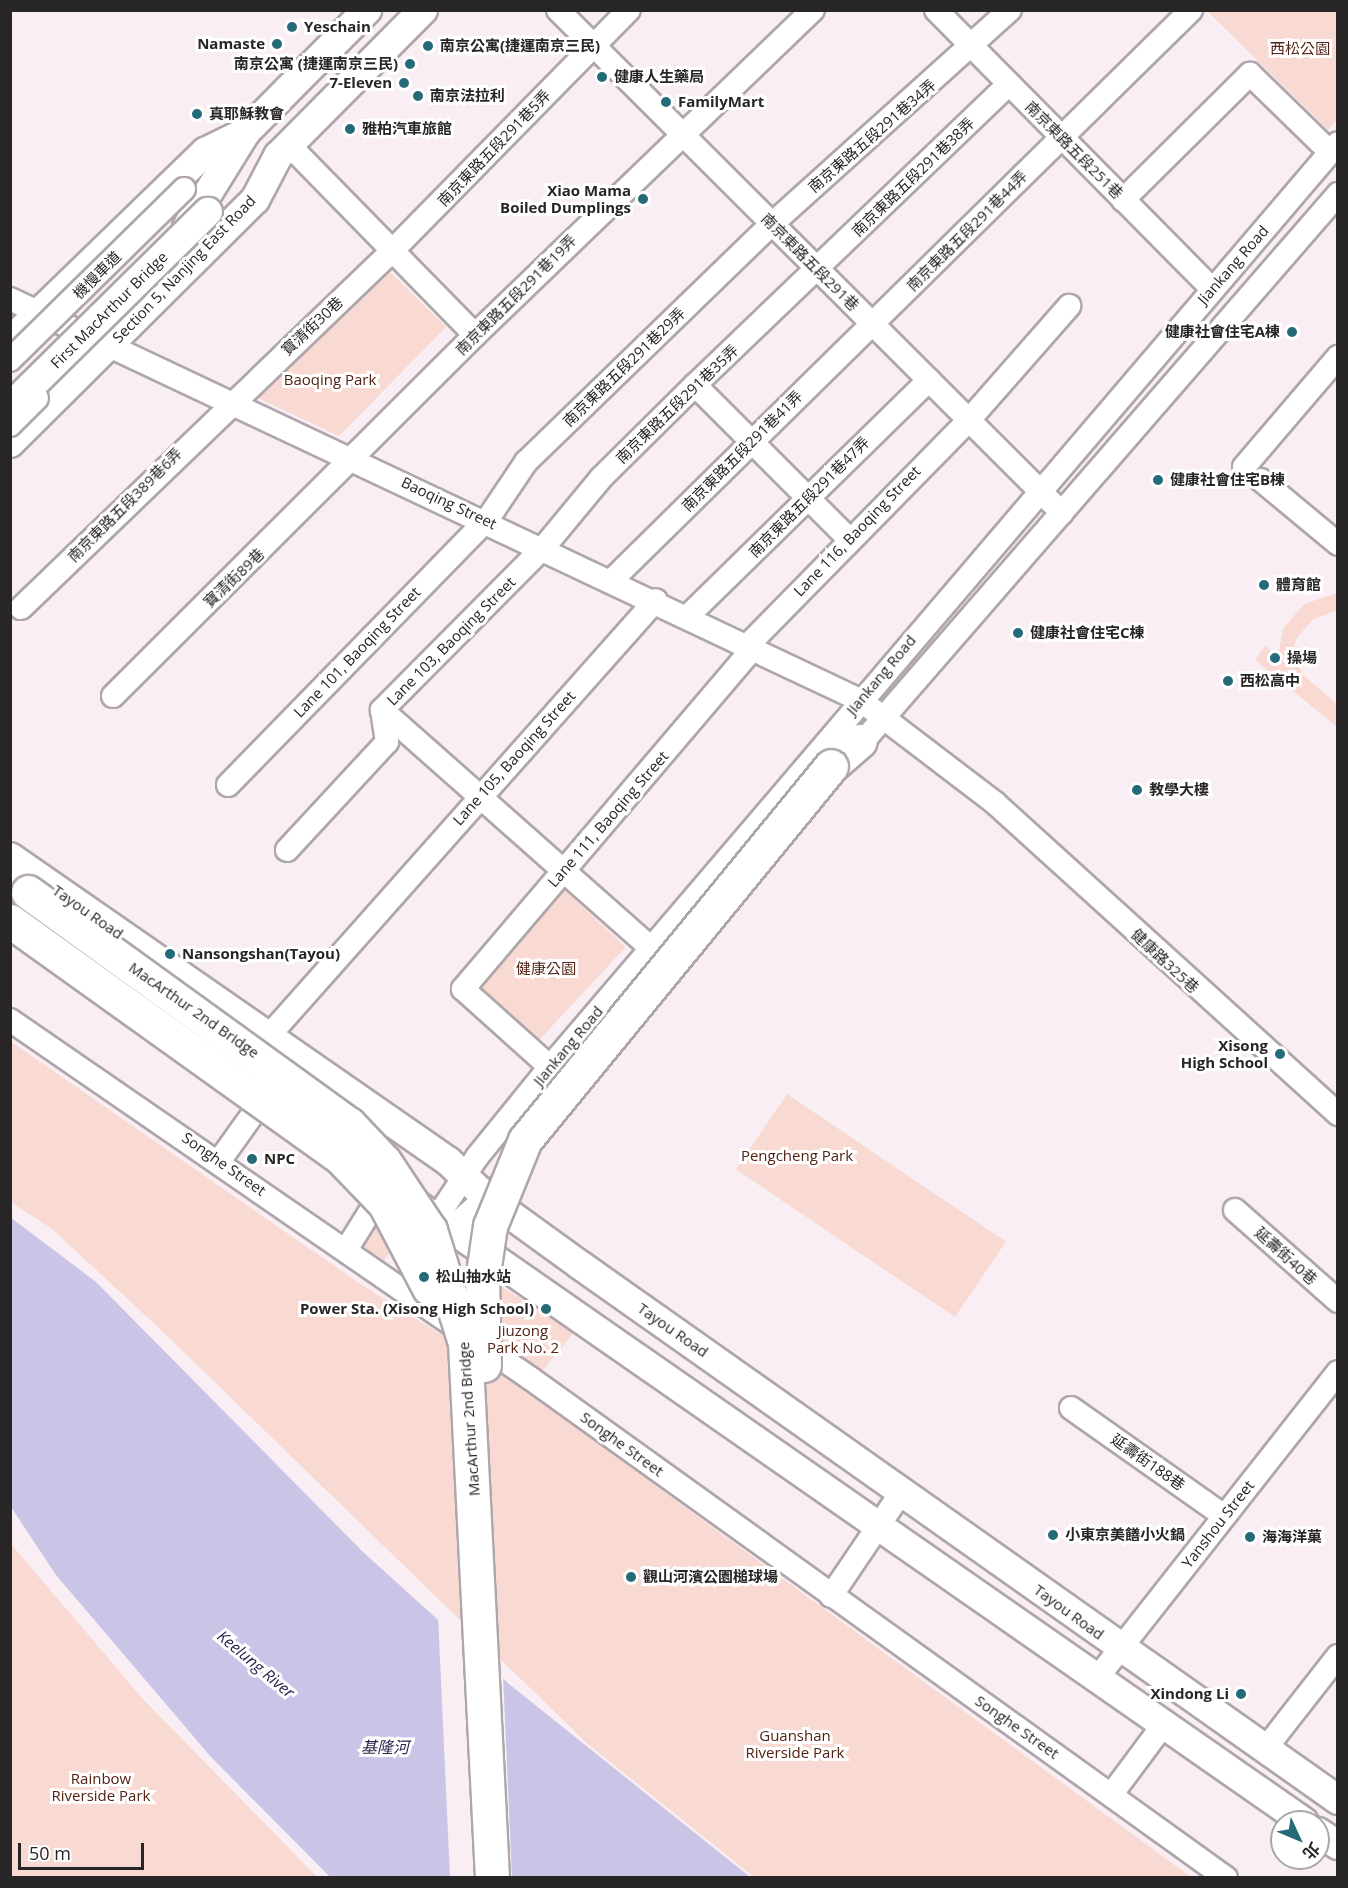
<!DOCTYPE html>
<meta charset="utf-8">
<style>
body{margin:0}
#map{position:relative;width:1348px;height:1888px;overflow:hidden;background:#f8eef3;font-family:"Open Sans","Noto Sans TC",sans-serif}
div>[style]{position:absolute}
.green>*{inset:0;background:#f8dad2;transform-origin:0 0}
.water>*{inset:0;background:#cac4e6}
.pier>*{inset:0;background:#f8eef3}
.roads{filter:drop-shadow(2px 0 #afa6ab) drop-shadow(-2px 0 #afa6ab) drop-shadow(0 2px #afa6ab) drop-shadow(0 -2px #afa6ab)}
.minor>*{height:22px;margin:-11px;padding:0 11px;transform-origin:11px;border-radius:11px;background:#fff}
.major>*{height:28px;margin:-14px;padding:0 14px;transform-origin:14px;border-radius:14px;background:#fff}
.highway>*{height:33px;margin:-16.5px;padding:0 16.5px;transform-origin:16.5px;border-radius:16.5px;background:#fff}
.bridges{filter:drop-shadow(2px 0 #afa6ab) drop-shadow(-2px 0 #afa6ab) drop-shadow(0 2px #afa6ab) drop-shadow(0 -2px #afa6ab)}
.minor-bridge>*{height:22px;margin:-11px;padding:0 11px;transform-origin:11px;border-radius:11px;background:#fff}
.major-bridge>*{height:28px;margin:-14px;padding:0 14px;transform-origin:14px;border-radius:14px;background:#fff}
.highway-bridge>*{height:33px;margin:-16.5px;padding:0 16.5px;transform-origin:16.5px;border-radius:16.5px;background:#fff}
.dots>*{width:16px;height:16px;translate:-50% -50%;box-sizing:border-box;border:3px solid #fff;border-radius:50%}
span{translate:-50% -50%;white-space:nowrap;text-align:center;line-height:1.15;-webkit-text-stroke:6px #fff;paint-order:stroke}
.poi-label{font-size:15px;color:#282527;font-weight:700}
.left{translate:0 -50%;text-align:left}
.right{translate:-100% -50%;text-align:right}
.park-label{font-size:15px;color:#522214}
.street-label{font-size:15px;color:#282527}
.water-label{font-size:16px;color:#2e234d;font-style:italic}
.frame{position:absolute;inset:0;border:12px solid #282527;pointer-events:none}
.north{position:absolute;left:1270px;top:1810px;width:60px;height:60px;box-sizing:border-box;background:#fff;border:2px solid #a9a8a9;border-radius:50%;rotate:134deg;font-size:16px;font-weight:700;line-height:24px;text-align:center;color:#282527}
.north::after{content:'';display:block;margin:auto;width:21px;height:27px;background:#246a79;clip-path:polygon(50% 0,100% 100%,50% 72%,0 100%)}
.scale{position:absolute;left:18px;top:1843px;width:126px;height:27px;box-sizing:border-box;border:3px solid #282527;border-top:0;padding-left:8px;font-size:18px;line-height:21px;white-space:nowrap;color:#282527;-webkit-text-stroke:4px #fff;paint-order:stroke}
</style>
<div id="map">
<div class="green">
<div style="clip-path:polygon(1207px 11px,1337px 11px,1337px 119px,1328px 130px)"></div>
<div style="clip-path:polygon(381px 263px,446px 327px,339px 436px,249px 394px)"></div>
<div style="clip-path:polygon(1337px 593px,1337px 610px,1312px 620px,1296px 639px,1294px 651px,1302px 674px,1337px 704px,1337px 727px,1255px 660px,1265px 646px,1278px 656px,1283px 629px,1304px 604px)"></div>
<div style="left:557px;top:883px;width:94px;height:139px;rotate:43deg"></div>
<div style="clip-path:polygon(10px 1041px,359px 1283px,496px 1369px,1191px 1877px,754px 1877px,589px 1745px,160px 1329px,51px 1228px,11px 1202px)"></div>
<div style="left:787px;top:1094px;width:264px;height:91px;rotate:34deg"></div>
<div style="left:375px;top:1218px;width:31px;height:40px;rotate:33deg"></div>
<div style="clip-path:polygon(493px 1281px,574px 1332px,531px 1385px,490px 1355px)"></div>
<div style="clip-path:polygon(11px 1544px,142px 1698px,317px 1877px,11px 1877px)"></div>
</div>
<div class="water">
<div style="clip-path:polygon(10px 1217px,96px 1282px,363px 1552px,509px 1684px,750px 1877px,330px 1877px,211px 1757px,56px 1575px,11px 1507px)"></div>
</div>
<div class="pier">
<div style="clip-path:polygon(438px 1616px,503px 1675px,512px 1877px,450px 1877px)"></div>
</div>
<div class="roads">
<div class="minor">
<div style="left:558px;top:10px;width:712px;rotate:44.94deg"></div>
<div style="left:936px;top:10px;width:392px;rotate:45.3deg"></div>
<div style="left:289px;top:145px;width:266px;rotate:45.6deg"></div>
<div style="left:1123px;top:200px;width:179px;rotate:-44.8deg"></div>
<div style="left:1250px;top:74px;width:112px;rotate:44.3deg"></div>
<div style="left:10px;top:299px;width:940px;rotate:25.26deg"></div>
<div style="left:860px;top:700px;width:170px;rotate:37.3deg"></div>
<div style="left:995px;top:803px;width:463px;rotate:42.2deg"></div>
<div style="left:695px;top:385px;width:216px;rotate:45deg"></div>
<div style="left:1244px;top:467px;width:145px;rotate:-49.5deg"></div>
<div style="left:1261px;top:480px;width:100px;rotate:39.7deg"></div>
<div style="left:613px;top:579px;width:811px;rotate:-44.55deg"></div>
<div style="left:21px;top:608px;width:518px;rotate:-43.9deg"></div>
<div style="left:394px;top:249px;width:335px;rotate:-45.5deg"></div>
<div style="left:689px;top:615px;width:336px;rotate:-44.4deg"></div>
<div style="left:748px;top:645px;width:315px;rotate:-45.5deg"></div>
<div style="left:969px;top:420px;width:152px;rotate:-48.7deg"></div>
<div style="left:113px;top:696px;width:511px;rotate:-44.92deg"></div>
<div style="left:475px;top:335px;width:469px;rotate:-43.9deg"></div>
<div style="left:382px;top:710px;width:359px;rotate:41.5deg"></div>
<div style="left:853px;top:753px;width:740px;rotate:-49.05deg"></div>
<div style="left:228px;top:785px;width:371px;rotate:-45.7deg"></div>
<div style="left:487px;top:520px;width:70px;rotate:-56.1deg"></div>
<div style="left:526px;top:462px;width:342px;rotate:-44.1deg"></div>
<div style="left:772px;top:224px;width:320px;rotate:-42deg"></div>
<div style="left:287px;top:850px;width:147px;rotate:-47.2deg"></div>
<div style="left:387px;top:742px;width:32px;rotate:-99deg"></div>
<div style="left:382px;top:710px;width:230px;rotate:-45.2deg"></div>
<div style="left:544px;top:547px;width:89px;rotate:-50.4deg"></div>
<div style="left:601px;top:478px;width:132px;rotate:-44.7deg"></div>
<div style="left:695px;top:385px;width:435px;rotate:-43.8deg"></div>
<div style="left:10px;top:1020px;width:631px;rotate:34.55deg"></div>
<div style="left:530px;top:1378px;width:857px;rotate:35.69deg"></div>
<div style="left:266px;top:1039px;width:587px;rotate:-48.38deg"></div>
<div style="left:550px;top:1067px;width:117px;rotate:-138.1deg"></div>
<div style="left:463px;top:989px;width:448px;rotate:-49.6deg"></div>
<div style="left:220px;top:1160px;width:65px;rotate:-54.4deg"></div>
<div style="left:1235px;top:1210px;width:137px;rotate:41.5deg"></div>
<div style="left:438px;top:1216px;width:71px;rotate:-56.5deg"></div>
<div style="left:477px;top:1157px;width:116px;rotate:-51deg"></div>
<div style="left:550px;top:1067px;width:1214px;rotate:-49.54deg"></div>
<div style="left:454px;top:1226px;width:59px;rotate:-41.6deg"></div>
<div style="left:346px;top:1250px;width:75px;rotate:-58deg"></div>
<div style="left:1071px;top:1408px;width:187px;rotate:35.2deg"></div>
<div style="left:831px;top:1596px;width:127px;rotate:-55.9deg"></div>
<div style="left:1098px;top:1677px;width:388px;rotate:-51.8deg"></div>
<div style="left:1266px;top:1748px;width:117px;rotate:-52deg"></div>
<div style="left:1111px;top:1795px;width:89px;rotate:-53.3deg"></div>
</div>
<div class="major">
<div style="left:187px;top:227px;width:112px;rotate:-58.2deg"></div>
<div style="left:10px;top:341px;width:272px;rotate:-44.1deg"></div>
<div style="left:205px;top:152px;width:46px;rotate:-26deg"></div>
<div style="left:246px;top:132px;width:172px;rotate:-45.2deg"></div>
<div style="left:10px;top:443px;width:345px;rotate:-44.8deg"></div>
<div style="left:255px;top:200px;width:50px;rotate:-62.4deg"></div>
<div style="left:278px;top:156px;width:206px;rotate:-45.2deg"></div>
<div style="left:10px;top:857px;width:533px;rotate:34.76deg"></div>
<div style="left:448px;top:1161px;width:52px;rotate:43.5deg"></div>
<div style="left:486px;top:1197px;width:116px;rotate:35.9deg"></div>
<div style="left:580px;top:1265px;width:928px;rotate:35.21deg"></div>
<div style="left:410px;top:1200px;width:1089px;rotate:34.83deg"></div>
<div style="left:1318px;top:1832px;width:24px;rotate:33deg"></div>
</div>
<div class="highway">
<div style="left:831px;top:766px;width:38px;rotate:-41deg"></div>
<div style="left:10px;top:879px;width:22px;rotate:36deg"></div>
</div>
</div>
<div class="bridges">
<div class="minor-bridge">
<div style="left:10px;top:360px;width:244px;rotate:-44.5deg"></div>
<div style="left:10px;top:425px;width:38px;rotate:-45deg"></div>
</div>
<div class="major-bridge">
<div style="left:10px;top:407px;width:278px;rotate:-44.6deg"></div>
</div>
<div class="highway-bridge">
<div style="left:28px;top:892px;width:396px;rotate:35.9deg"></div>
<div style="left:349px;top:1124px;width:51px;rotate:46.6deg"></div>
<div style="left:384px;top:1161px;width:83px;rotate:56.3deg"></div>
<div style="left:430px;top:1230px;width:118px;rotate:72.8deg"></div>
<div style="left:465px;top:1343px;width:536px;rotate:87.11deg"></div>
<div style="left:10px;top:921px;width:406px;rotate:35.6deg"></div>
<div style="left:340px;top:1157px;width:65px;rotate:46.2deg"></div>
<div style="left:385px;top:1204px;width:95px;rotate:62.4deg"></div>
<div style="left:484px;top:1365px;width:85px;rotate:-91.3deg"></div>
<div style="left:482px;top:1280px;width:55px;rotate:-81.6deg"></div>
<div style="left:490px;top:1226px;width:93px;rotate:-67.9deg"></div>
<div style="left:525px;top:1140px;width:483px;rotate:-50.7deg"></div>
</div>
</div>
<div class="dots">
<div style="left:292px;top:27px;background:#246a79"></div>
<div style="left:277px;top:44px;background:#246a79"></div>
<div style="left:428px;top:46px;background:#246a79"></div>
<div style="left:410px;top:64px;background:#246a79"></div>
<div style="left:602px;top:77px;background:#246a79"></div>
<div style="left:404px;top:83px;background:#246a79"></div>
<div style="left:418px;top:96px;background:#246a79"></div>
<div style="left:666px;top:102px;background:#246a79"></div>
<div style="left:197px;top:114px;background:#246a79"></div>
<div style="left:350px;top:129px;background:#246a79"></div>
<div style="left:643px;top:199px;background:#246a79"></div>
<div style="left:1292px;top:332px;background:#246a79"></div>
<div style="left:1158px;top:480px;background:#246a79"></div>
<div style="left:1264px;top:585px;background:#246a79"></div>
<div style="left:1018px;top:633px;background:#246a79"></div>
<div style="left:1275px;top:658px;background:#246a79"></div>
<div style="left:1228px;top:681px;background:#246a79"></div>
<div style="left:1137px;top:790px;background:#246a79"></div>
<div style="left:170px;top:954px;background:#246a79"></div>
<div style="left:1280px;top:1054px;background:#246a79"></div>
<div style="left:252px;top:1159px;background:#246a79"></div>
<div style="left:424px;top:1277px;background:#246a79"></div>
<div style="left:546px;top:1309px;background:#246a79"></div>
<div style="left:1053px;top:1535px;background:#246a79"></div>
<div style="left:1250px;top:1537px;background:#246a79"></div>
<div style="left:631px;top:1577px;background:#246a79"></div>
<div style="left:1241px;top:1694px;background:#246a79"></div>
</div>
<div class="poi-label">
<span class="left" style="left:304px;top:27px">Yeschain</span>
<span class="right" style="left:265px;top:44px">Namaste</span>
<span class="left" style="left:440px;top:46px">南京公寓(捷運南京三民)</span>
<span class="right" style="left:398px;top:64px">南京公寓 (捷運南京三民)</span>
<span class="left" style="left:614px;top:77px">健康人生藥局</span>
<span class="right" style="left:392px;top:83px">7-Eleven</span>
<span class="left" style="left:430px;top:96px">南京法拉利</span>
<span class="left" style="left:678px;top:102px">FamilyMart</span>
<span class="left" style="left:209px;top:114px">真耶穌教會</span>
<span class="left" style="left:362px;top:129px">雅柏汽車旅館</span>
<span class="right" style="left:631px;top:199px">Xiao Mama<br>Boiled Dumplings</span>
<span class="right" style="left:1280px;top:332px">健康社會住宅A棟</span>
<span class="left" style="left:1170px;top:480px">健康社會住宅B棟</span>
<span class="left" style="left:1276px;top:585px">體育館</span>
<span class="left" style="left:1030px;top:633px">健康社會住宅C棟</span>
<span class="left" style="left:1287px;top:658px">操場</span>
<span class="left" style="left:1240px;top:681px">西松高中</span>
<span class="left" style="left:1149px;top:790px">教學大樓</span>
<span class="left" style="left:182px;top:954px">Nansongshan(Tayou)</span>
<span class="right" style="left:1268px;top:1054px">Xisong<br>High School</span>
<span class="left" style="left:264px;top:1159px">NPC</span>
<span class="left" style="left:436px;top:1277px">松山抽水站</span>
<span class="right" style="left:534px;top:1309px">Power Sta. (Xisong High School)</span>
<span class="left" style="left:1065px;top:1535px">小東京美饍小火鍋</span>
<span class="left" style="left:1262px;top:1537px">海海洋菓</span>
<span class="left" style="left:643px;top:1577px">觀山河濱公園槌球場</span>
<span class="right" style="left:1229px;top:1694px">Xindong Li</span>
</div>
<div class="park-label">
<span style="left:1300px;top:49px">西松公園</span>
<span style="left:330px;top:380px">Baoqing Park</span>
<span style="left:546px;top:969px">健康公園</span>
<span style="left:797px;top:1156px">Pengcheng Park</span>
<span style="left:523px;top:1339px">Jiuzong<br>Park No. 2</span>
<span style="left:795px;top:1744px">Guanshan<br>Riverside Park</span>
<span style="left:101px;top:1787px">Rainbow<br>Riverside Park</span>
</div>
<div class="street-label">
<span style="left:872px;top:136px;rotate:-41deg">南京東路五段291巷34弄</span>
<span style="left:494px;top:148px;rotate:-46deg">南京東路五段291巷5弄</span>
<span style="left:1074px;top:150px;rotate:45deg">南京東路五段251巷</span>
<span style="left:913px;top:177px;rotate:-44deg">南京東路五段291巷38弄</span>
<span style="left:967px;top:231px;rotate:-45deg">南京東路五段291巷44弄</span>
<span style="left:810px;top:262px;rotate:45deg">南京東路五段291巷</span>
<span style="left:1233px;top:265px;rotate:-49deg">Jiankang Road</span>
<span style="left:184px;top:269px;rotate:-46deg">Section 5, Nanjing East Road</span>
<span style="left:97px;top:275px;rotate:-45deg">機慢車道</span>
<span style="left:516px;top:295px;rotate:-45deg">南京東路五段291巷19弄</span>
<span style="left:109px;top:310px;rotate:-45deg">First MacArthur Bridge</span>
<span style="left:312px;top:326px;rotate:-43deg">寶清街30巷</span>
<span style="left:624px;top:367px;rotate:-44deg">南京東路五段291巷29弄</span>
<span style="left:677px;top:404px;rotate:-44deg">南京東路五段291巷35弄</span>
<span style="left:742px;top:451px;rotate:-45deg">南京東路五段291巷41弄</span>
<span style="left:809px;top:497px;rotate:-45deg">南京東路五段291巷47弄</span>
<span style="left:449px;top:503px;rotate:25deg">Baoqing Street</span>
<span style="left:125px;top:505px;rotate:-45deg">南京東路五段389巷6弄</span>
<span style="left:857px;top:531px;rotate:-46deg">Lane 116, Baoqing Street</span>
<span style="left:234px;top:578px;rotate:-44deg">寶清街89巷</span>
<span style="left:451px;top:641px;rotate:-45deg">Lane 103, Baoqing Street</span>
<span style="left:357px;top:652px;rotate:-46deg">Lane 101, Baoqing Street</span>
<span style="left:881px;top:675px;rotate:-50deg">Jiankang Road</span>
<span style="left:514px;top:758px;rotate:-48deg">Lane 105, Baoqing Street</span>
<span style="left:608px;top:819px;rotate:-49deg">Lane 111, Baoqing Street</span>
<span style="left:88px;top:912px;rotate:35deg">Tayou Road</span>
<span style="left:1165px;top:961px;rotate:43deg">健康路325巷</span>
<span style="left:194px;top:1010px;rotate:35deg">MacArthur 2nd Bridge</span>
<span style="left:568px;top:1046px;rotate:-50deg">Jiankang Road</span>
<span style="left:224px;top:1164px;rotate:35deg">Songhe Street</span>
<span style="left:1286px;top:1256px;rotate:42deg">延壽街40巷</span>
<span style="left:673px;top:1330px;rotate:35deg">Tayou Road</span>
<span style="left:469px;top:1419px;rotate:-94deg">MacArthur 2nd Bridge</span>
<span style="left:622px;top:1444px;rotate:36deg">Songhe Street</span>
<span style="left:1148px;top:1462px;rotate:35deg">延壽街188巷</span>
<span style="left:1218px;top:1524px;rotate:-52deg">Yanshou Street</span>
<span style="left:1069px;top:1612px;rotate:36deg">Tayou Road</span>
<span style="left:1017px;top:1727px;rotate:35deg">Songhe Street</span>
</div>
<div class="water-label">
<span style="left:256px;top:1664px;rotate:40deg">Keelung River</span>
<span style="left:385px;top:1747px">基隆河</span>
</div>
<div class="frame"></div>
<div class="north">北</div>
<div class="scale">50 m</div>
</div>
